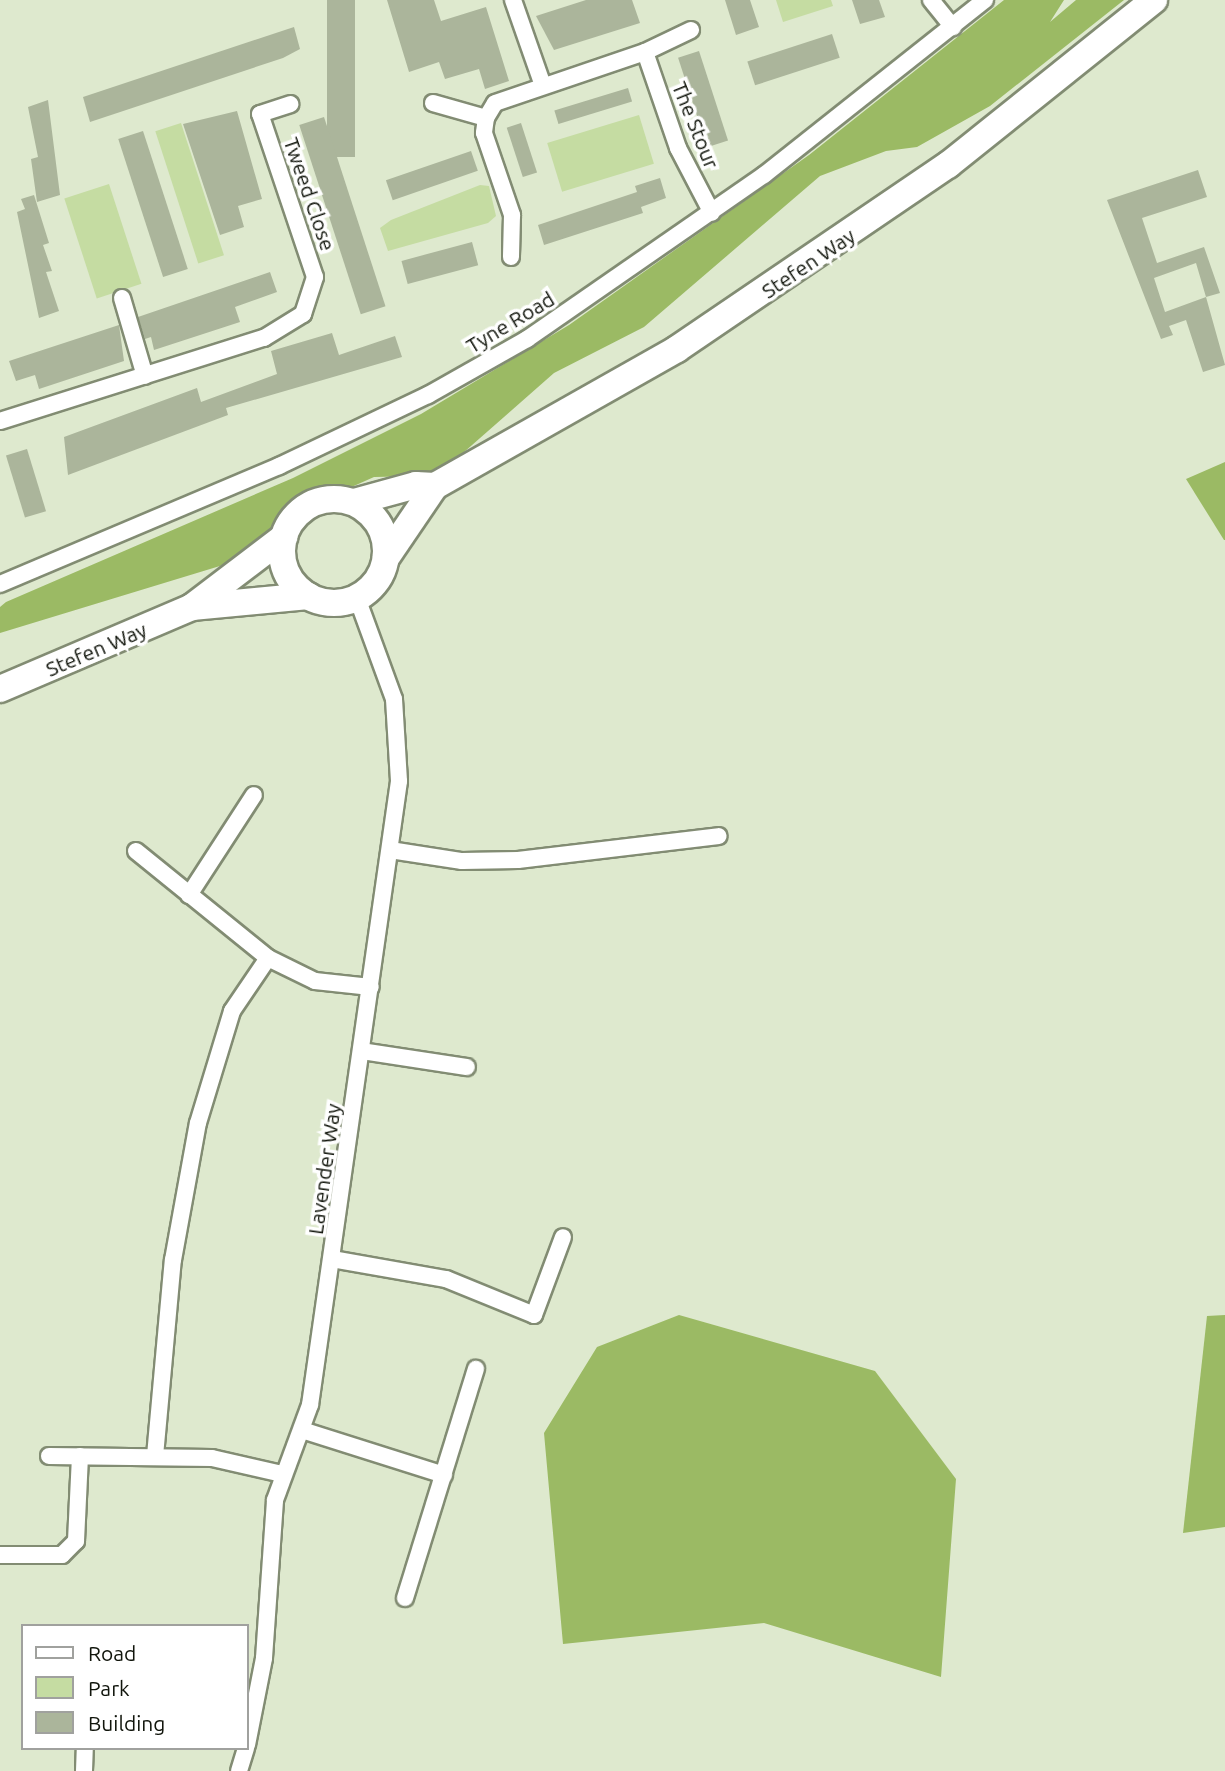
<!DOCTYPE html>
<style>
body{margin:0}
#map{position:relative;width:1225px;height:1771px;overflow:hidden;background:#dee9ce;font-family:Ubuntu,sans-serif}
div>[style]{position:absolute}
.green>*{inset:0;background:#c5dca2;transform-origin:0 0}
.forest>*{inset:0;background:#9bba64}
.building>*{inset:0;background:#abb59b;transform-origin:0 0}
.roads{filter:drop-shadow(2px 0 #828c73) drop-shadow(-2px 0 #828c73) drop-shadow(0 2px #828c73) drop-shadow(0 -2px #828c73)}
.minor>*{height:16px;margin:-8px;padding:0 8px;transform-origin:8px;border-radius:8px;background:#fff}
.trunk>*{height:26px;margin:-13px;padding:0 13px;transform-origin:13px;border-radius:13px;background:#fff}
.trunk>.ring{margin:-13px;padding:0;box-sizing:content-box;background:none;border:26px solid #fff;border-radius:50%}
span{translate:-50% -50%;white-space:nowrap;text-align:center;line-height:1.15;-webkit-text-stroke:7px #fff;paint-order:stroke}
.street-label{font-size:21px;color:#11150c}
.legend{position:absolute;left:21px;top:1624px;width:228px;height:126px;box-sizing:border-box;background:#fff;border:2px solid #a0a19e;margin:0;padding:9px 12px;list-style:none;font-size:21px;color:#11150c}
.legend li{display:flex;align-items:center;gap:14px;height:35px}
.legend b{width:35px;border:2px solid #a0a19e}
</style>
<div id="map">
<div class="green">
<div style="clip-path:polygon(776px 0,831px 0,833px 6px,783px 22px)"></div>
<div style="left:639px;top:115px;width:51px;height:96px;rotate:73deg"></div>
<div style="left:181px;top:123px;width:139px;height:27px;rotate:72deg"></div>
<div style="left:109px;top:184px;width:105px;height:47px;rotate:72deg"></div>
<div style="clip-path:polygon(480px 185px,489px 186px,496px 216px,488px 223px,388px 251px,380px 228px,391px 220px)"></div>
</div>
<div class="forest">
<div style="clip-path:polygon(1004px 0,1064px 0,1050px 22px,1076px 0,1124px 0,990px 106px,917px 147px,886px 151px,820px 176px,644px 327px,554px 373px,447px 467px,423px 476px,374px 477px,291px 514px,272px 550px,0 633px,0 607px,6px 602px,293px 478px,421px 414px,569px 325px,809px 155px)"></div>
<div style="clip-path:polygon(1225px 462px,1225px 540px,1224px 540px,1186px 479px)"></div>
<div style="clip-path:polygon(679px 1315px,875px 1371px,956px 1479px,941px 1677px,764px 1623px,563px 1644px,544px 1433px,597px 1347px)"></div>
<div style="clip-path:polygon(1225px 1315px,1225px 1527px,1183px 1533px,1207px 1316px)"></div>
</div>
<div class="building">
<div style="left:327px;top:0;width:28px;height:157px"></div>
<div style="clip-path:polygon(387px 0,434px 0,441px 21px,486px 7px,509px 81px,485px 89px,479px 69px,445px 79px,439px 62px,409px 72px)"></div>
<div style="clip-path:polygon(586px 0,632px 0,640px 23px,554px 50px,536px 16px)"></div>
<div style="clip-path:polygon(725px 0,750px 0,759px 27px,736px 35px)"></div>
<div style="clip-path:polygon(852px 0,879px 0,885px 17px,860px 24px)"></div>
<div style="clip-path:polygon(294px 27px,300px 49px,283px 58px,90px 122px,83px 97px)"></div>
<div style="left:832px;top:34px;width:25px;height:89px;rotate:72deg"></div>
<div style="left:699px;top:51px;width:94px;height:22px;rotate:72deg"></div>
<div style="left:628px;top:88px;width:14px;height:77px;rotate:73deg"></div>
<div style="clip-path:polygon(48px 100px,60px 195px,37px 202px,31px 159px,38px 157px,28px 107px)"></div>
<div style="clip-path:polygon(237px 111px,262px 199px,238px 206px,244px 227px,220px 235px,183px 124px)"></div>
<div style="left:324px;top:117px;width:199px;height:26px;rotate:72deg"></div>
<div style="left:521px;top:123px;width:52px;height:15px;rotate:72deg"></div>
<div style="left:143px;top:131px;width:145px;height:26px;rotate:72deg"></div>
<div style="left:471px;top:151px;width:21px;height:90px;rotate:71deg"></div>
<div style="clip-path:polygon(evenodd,1198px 170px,1207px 197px,1142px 218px,1157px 263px,1204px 247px,1220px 293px,1206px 297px,1225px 365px,1203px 372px,1186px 320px,1169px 326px,1173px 335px,1161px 339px,1107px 200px,1198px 170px,1196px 263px,1206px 297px,1165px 312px,1154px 278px,1196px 263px)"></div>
<div style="clip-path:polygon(660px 178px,666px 198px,641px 207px,643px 213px,544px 245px,538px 225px,637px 192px,635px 186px)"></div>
<div style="clip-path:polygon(34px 195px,49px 243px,43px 245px,52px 271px,46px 272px,59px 311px,39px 318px,17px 212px,25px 209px,21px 199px)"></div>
<div style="left:472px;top:242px;width:24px;height:73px;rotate:75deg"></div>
<div style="clip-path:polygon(270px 272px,277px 292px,235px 307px,240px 322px,154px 350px,151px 337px,145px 339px,138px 317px)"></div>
<div style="clip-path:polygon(119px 325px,124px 361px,39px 389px,35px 375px,16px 381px,9px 361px)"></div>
<div style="clip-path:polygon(332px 333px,339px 355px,395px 336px,402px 357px,226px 408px,228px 415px,68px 475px,64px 437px,197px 388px,201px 402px,277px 374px,271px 351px)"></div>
<div style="left:27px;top:449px;width:65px;height:22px;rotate:73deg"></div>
</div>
<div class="roads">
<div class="minor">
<div style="left:513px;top:0;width:88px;rotate:70.7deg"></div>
<div style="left:931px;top:0;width:35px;rotate:51deg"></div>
<div style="left:645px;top:52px;width:102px;rotate:71deg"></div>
<div style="left:678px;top:148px;width:73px;rotate:62.4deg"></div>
<div style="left:433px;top:103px;width:55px;rotate:15.8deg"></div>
<div style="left:486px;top:118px;width:17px;rotate:-59deg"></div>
<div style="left:495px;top:103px;width:158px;rotate:-18.8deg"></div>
<div style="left:645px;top:52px;width:51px;rotate:-25.6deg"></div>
<div style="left:486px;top:118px;width:15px;rotate:98deg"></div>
<div style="left:484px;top:133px;width:87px;rotate:71.1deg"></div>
<div style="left:512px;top:215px;width:42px;rotate:91.4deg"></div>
<div style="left:122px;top:298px;width:81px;rotate:73.6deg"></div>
<div style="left:0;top:421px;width:277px;rotate:-17.5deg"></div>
<div style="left:264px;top:338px;width:46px;rotate:-31.6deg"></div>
<div style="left:303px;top:314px;width:39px;rotate:-72deg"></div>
<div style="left:315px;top:277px;width:172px;rotate:-108.6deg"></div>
<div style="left:260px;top:114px;width:32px;rotate:-18deg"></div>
<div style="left:0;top:584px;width:303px;rotate:-22.9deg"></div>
<div style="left:279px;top:466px;width:165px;rotate:-25.5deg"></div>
<div style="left:428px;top:395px;width:114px;rotate:-29.5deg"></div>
<div style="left:527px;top:339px;width:288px;rotate:-34.7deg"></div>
<div style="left:764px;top:175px;width:282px;rotate:-38.4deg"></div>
<div style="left:390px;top:850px;width:73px;rotate:8.7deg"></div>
<div style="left:462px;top:861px;width:56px;rotate:-1deg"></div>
<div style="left:518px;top:860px;width:202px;rotate:-6.8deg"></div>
<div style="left:136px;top:851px;width:170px;rotate:39deg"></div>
<div style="left:268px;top:958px;width:52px;rotate:26.1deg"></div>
<div style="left:315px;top:981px;width:56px;rotate:6.1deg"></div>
<div style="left:189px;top:895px;width:119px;rotate:-57deg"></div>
<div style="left:362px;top:1051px;width:106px;rotate:8.7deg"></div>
<div style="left:332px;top:1259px;width:116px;rotate:10deg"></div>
<div style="left:446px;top:1279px;width:95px;rotate:22.2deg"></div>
<div style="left:534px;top:1315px;width:83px;rotate:-69.6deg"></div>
<div style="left:302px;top:1430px;width:149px;rotate:17.6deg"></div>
<div style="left:49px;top:1456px;width:163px;rotate:0.7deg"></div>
<div style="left:212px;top:1458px;width:72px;rotate:12.9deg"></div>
<div style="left:155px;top:1456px;width:197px;rotate:-84.8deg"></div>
<div style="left:173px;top:1260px;width:139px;rotate:-79.7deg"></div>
<div style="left:198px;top:1123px;width:117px;rotate:-73.1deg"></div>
<div style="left:232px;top:1011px;width:64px;rotate:-55.8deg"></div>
<div style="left:0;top:1555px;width:62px"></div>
<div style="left:62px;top:1555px;width:20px;rotate:-45deg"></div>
<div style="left:76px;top:1541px;width:85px;rotate:-87.3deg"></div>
<div style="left:405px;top:1598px;width:240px;rotate:-72.8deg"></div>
<div style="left:247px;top:1745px;width:89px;rotate:-78.9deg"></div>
<div style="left:264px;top:1658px;width:158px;rotate:-86deg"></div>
<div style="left:275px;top:1500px;width:101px;rotate:-69.8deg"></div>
<div style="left:310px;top:1405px;width:630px;rotate:-81.88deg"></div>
<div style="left:399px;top:781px;width:82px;rotate:-93.5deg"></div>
<div style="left:394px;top:699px;width:108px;rotate:-110.1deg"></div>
<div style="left:84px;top:1771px;width:23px;rotate:-88deg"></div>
<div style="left:239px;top:1771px;width:24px;rotate:-73deg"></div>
</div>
<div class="trunk">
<div class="ring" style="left:282px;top:499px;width:78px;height:78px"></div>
<div style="left:354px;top:502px;width:64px;rotate:-15.3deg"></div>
<div style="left:416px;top:485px;width:19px;rotate:3deg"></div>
<div style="left:435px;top:486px;width:278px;rotate:-29.5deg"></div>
<div style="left:677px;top:349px;width:328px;rotate:-34.2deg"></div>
<div style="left:948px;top:165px;width:264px;rotate:-38.7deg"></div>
<div style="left:386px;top:558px;width:87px;rotate:-55.8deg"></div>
<div style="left:192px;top:607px;width:117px;rotate:-5.4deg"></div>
<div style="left:0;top:689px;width:209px;rotate:-23.1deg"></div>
<div style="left:192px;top:607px;width:116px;rotate:-37.3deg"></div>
</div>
</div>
<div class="street-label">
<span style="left:696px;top:125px;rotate:68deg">The Stour</span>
<span style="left:310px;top:194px;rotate:71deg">Tweed Close</span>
<span style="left:808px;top:263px;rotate:-34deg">Stefen Way</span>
<span style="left:510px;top:322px;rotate:-31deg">Tyne Road</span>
<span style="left:96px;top:649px;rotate:-23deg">Stefen Way</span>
<span style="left:324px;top:1169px;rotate:-82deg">Lavender Way</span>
</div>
<ul class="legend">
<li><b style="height:9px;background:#fff"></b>Road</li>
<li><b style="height:19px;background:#c5dca2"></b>Park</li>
<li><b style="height:19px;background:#abb59b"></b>Building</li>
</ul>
</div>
